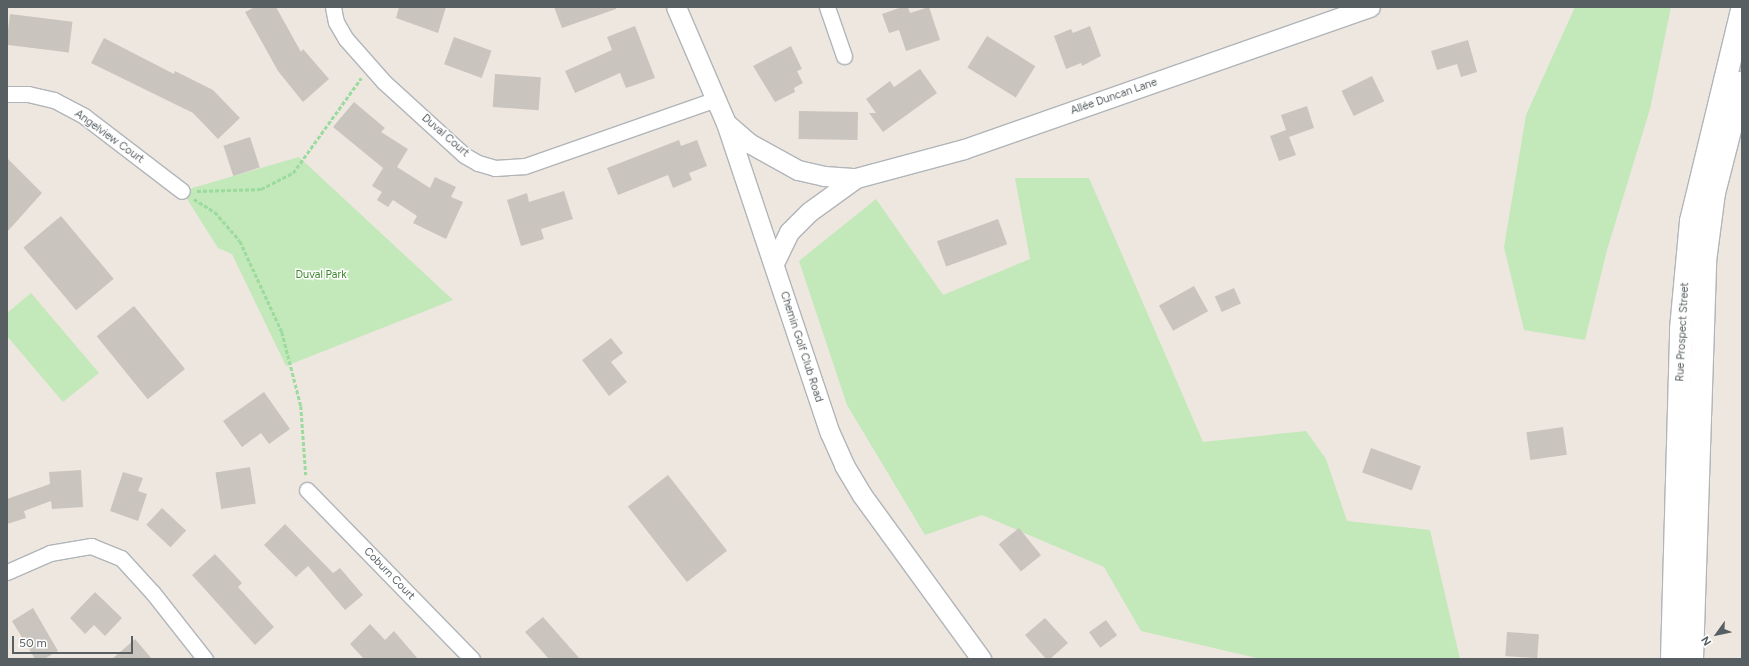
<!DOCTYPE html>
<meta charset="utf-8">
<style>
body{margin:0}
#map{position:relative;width:1749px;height:666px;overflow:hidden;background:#ede7df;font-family:Figtree,sans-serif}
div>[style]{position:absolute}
.green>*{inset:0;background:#c3e8b9}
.building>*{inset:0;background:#cac4be;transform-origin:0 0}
.path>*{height:2.5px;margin-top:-1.25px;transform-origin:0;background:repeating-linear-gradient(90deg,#9bdb9d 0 4px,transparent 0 6px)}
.roads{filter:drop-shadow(1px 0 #b1b5b9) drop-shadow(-1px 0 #b1b5b9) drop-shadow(0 1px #b1b5b9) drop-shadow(0 -1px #b1b5b9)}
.minor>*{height:15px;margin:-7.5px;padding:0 7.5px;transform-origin:7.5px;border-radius:7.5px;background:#fff}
.tertiary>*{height:19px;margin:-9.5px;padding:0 9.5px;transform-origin:9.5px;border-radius:9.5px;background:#fff}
.secondary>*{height:22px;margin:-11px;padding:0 11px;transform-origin:11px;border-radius:11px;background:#fff}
span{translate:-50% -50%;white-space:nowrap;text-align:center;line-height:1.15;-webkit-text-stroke:3px #fff;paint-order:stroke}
.street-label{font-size:11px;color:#585f62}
.park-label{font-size:11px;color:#3c862d}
.frame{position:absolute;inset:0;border:8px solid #585f62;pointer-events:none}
.north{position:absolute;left:1697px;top:614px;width:40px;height:40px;-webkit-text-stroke:3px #fff;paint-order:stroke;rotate:237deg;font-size:11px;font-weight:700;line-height:16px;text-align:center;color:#585f62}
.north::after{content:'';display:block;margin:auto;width:14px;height:18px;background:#585f62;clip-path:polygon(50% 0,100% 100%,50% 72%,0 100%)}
.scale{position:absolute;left:12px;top:636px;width:121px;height:18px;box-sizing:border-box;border:2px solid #585f62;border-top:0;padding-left:5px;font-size:12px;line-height:14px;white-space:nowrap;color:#585f62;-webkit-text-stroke:3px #fff;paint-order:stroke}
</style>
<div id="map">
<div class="green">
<div style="clip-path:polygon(1575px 7px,1671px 7px,1650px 109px,1607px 250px,1585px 340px,1524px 330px,1504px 247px,1526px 115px)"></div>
<div style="clip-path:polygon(299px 157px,453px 300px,286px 366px,232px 254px,218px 248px,182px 191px)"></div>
<div style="clip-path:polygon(1015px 178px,1089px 178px,1203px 442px,1306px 431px,1326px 459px,1347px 521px,1430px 530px,1460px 659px,1261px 659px,1141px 631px,1104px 567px,982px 515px,925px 535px,847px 405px,799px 261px,876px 199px,943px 295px,1030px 259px)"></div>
<div style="clip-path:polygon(31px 293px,99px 373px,63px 402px,7px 336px,7px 313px)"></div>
</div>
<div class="building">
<div style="clip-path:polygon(255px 7px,276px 7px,301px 52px,303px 49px,329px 79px,303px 102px,278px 71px,245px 12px)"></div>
<div style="clip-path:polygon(399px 7px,446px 7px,438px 33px,396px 18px)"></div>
<div style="clip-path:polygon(554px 7px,616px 7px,616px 9px,562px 28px)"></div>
<div style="clip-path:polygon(902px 7px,908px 7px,910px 13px,929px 7px,940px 40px,906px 51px,899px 30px,889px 33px,882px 14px)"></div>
<div style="left:10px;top:14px;width:63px;height:31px;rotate:7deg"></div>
<div style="clip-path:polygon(635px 26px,655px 78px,626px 88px,620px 73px,575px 93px,565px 71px,612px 50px,607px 37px)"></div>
<div style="clip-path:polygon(1090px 26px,1101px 56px,1082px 66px,1081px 63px,1066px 69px,1054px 36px,1071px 29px,1073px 33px)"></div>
<div style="left:987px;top:36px;width:57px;height:37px;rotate:32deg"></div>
<div style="left:454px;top:37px;width:40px;height:29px;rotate:20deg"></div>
<div style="clip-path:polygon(104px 38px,174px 74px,175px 71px,213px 90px,240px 118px,218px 139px,193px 113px,91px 63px)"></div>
<div style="clip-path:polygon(1468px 40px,1477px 72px,1461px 77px,1457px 64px,1437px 70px,1431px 51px)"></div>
<div style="clip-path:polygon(791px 46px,802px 69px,797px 71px,803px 83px,794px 88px,795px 92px,775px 102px,753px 66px)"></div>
<div style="clip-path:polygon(920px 69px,937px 93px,883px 132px,869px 113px,876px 113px,866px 99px,890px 81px,894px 87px)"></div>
<div style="left:495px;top:74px;width:46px;height:33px;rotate:4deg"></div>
<div style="left:1372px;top:76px;width:28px;height:34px;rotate:64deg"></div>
<div style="clip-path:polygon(354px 102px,385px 128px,381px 132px,408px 149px,397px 167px,430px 188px,435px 177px,456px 187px,451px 197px,463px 202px,446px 239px,413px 223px,417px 216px,393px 200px,388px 207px,377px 200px,382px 192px,372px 186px,383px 168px,333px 127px)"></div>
<div style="clip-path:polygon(1307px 106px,1314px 128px,1289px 137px,1296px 155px,1279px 161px,1270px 136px,1286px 130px,1281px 115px)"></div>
<div style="left:799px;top:111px;width:59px;height:28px;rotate:1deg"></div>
<div style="left:250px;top:137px;width:32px;height:28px;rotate:72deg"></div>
<div style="clip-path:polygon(679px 140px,681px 146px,697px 140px,707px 166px,689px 173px,692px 180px,673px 188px,668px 175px,618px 195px,607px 168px)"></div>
<div style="clip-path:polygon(7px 158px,42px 193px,7px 232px)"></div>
<div style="clip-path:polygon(564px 191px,573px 219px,541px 229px,544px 239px,521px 246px,507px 200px,527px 193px,529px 202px)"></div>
<div style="left:61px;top:216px;width:82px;height:49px;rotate:50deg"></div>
<div style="left:998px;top:219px;width:27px;height:65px;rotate:70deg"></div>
<div style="left:1194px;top:286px;width:29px;height:40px;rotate:61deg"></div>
<div style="left:1234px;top:288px;width:17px;height:21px;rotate:66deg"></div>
<div style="left:134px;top:306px;width:81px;height:48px;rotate:51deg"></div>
<div style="clip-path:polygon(611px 338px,623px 353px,611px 362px,627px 382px,609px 396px,582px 360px)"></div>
<div style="clip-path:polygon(264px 392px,290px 429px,269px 444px,261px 433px,242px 447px,223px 421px)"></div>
<div style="left:1563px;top:427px;width:28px;height:37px;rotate:82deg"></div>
<div style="left:1371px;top:448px;width:53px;height:26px;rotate:20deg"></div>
<div style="left:250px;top:467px;width:37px;height:35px;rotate:81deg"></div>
<div style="clip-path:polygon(81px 470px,83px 507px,52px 509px,51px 501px,24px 511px,26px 518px,7px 524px,7px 499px,50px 484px,49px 472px)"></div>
<div style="clip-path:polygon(123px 472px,143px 478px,138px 491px,147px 494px,138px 521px,110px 511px)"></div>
<div style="left:668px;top:475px;width:96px;height:51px;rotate:52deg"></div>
<div style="left:162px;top:508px;width:33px;height:23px;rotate:43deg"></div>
<div style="clip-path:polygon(285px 524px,333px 573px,340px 568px,363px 595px,345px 610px,308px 566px,296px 577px,264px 545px)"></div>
<div style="left:1019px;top:528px;width:35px;height:26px;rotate:51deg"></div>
<div style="clip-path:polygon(215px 554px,242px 583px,238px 587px,274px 627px,255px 645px,192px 575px)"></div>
<div style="clip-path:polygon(95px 592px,122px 618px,105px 636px,94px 625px,85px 634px,70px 618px)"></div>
<div style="clip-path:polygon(33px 608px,58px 651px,44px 659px,35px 659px,12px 621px)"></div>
<div style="clip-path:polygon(543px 617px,580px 659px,549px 659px,525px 632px)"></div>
<div style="clip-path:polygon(1045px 618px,1068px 643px,1050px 659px,1046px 659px,1025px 635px)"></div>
<div style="left:1106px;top:620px;width:19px;height:21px;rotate:54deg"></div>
<div style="clip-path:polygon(370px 624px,385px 640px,394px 631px,418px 659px,364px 659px,350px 644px)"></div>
<div style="left:1507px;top:632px;width:32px;height:24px;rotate:4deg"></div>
<div style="clip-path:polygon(135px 639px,152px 659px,112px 659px,126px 647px)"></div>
</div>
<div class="path">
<div style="left:197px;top:191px;width:64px;rotate:-1.8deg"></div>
<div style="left:261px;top:189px;width:36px;rotate:-27deg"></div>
<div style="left:293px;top:173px;width:117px;rotate:-54.4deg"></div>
<div style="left:194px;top:199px;width:25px;rotate:32deg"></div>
<div style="left:215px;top:212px;width:38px;rotate:49deg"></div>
<div style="left:240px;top:241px;width:100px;rotate:65.2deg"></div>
<div style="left:282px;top:332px;width:76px;rotate:75.6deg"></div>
<div style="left:301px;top:406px;width:69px;rotate:85.9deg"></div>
</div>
<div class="roads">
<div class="minor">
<div style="left:333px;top:7px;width:15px;rotate:79deg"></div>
<div style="left:336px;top:22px;width:20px;rotate:60deg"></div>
<div style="left:346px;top:39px;width:57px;rotate:48.5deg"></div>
<div style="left:384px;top:82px;width:108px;rotate:42.4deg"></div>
<div style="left:464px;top:155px;width:16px;rotate:30deg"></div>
<div style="left:478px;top:163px;width:18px;rotate:16deg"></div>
<div style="left:495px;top:168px;width:30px;rotate:-4deg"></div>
<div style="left:525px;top:166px;width:202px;rotate:-19.3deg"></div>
<div style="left:827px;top:7px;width:52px;rotate:70.9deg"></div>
<div style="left:7px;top:94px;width:21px"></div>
<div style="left:28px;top:94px;width:27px;rotate:13deg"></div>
<div style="left:54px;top:100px;width:34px;rotate:28deg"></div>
<div style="left:84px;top:116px;width:123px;rotate:37.4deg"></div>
<div style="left:307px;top:490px;width:236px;rotate:45.7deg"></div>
<div style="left:7px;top:572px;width:47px;rotate:-23.8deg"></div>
<div style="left:50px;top:553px;width:42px;rotate:-9.7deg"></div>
<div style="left:91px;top:546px;width:32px;rotate:22deg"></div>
<div style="left:121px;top:558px;width:47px;rotate:47.6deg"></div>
<div style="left:153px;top:593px;width:84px;rotate:51.8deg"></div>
</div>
<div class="tertiary">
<div style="left:676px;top:7px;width:126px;rotate:66.7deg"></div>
<div style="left:726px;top:123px;width:327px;rotate:71.5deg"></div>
<div style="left:830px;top:433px;width:35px;rotate:66deg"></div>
<div style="left:844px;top:465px;width:35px;rotate:59deg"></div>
<div style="left:862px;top:495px;width:203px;rotate:54deg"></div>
<div style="left:727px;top:124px;width:29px;rotate:41deg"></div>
<div style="left:749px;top:143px;width:56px;rotate:28.9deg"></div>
<div style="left:798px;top:170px;width:27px;rotate:13deg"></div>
<div style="left:824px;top:176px;width:32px;rotate:4deg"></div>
<div style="left:856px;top:178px;width:112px;rotate:-15deg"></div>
<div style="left:964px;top:149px;width:430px;rotate:-19.3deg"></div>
<div style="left:774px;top:263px;width:34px;rotate:-64deg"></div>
<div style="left:789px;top:232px;width:28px;rotate:-45deg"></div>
<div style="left:809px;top:212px;width:58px;rotate:-35.9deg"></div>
</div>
<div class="secondary">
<div style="left:1672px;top:659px;width:330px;rotate:-88.4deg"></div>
<div style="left:1681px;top:329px;width:108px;rotate:-84.7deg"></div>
<div style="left:1691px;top:221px;width:217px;rotate:-76.4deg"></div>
<div style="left:1692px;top:659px;width:398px;rotate:-88.1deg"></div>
<div style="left:1705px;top:261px;width:69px;rotate:-82.5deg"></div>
<div style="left:1714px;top:193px;width:114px;rotate:-75.7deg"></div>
</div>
</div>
<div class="street-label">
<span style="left:1114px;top:97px;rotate:-19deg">Allée Duncan Lane</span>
<span style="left:445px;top:136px;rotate:41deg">Duval Court</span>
<span style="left:109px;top:137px;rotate:36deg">Angelview Court</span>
<span style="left:1683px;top:332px;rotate:-87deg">Rue Prospect Street</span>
<span style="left:801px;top:347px;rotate:72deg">Chemin Golf Club Road</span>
<span style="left:389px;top:574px;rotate:46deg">Coburn Court</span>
</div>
<div class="park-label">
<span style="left:321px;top:275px">Duval Park</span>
</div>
<div class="frame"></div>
<div class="north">N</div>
<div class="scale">50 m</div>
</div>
